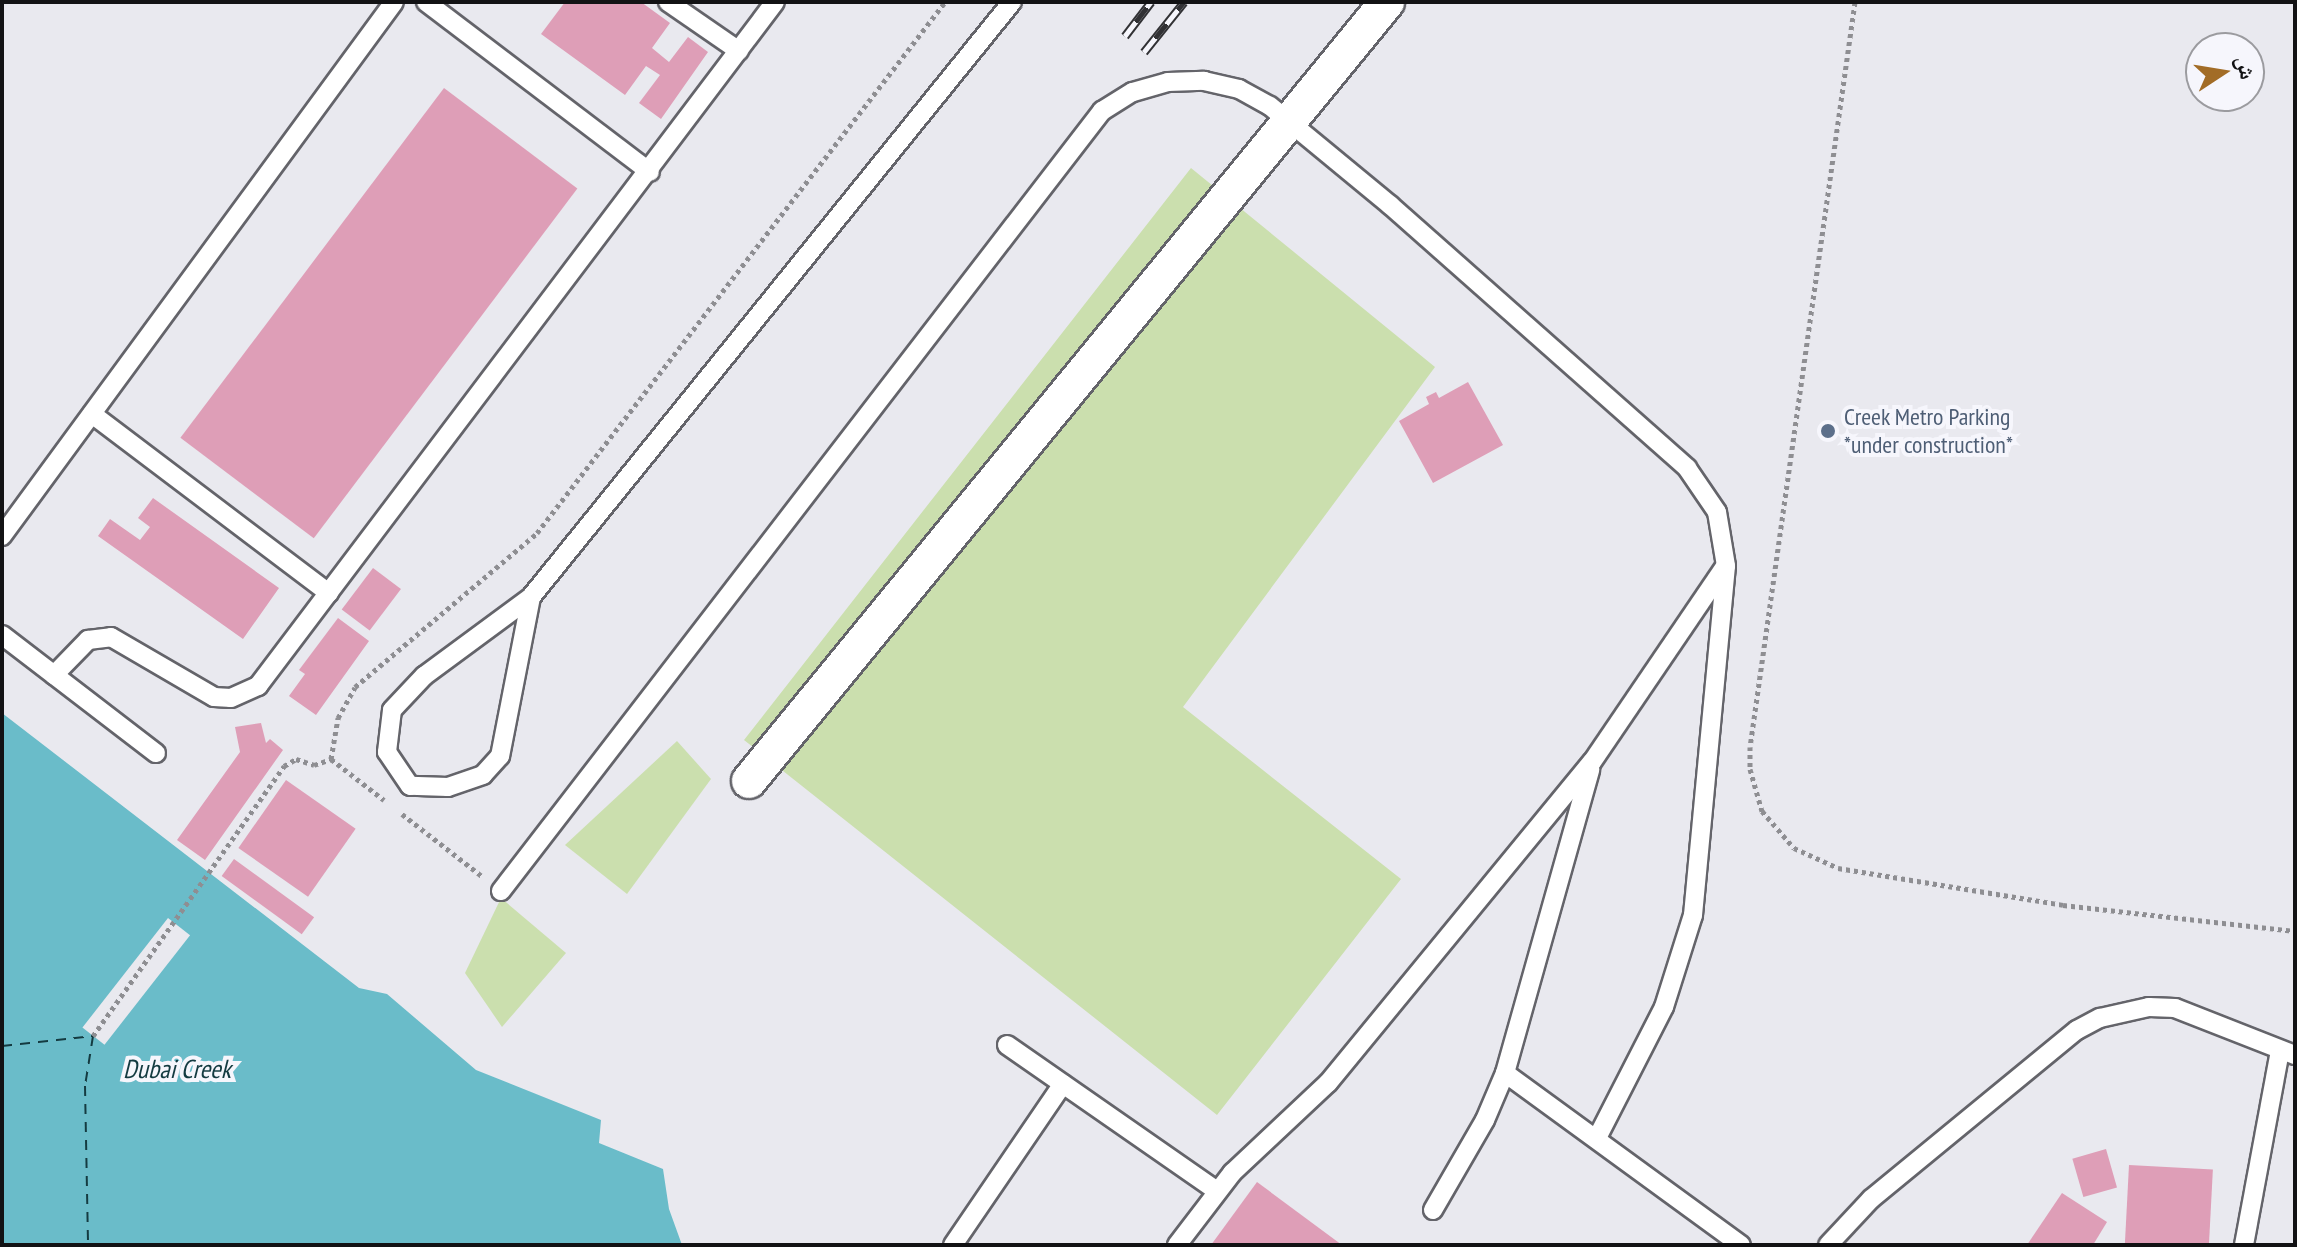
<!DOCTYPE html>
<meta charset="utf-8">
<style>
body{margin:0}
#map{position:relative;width:2297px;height:1247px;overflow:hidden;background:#e9e9ef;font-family:"PT Sans Narrow","Noto Naskh Arabic",sans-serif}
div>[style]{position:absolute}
.green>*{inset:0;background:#cbdfae}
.water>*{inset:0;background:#6abcc9}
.pier>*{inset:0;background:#e9e9ef;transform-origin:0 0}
.ferry>*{height:2px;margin-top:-1px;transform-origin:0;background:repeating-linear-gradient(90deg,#143b41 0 10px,transparent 0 18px)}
.building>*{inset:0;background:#de9eb7;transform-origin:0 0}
.path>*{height:5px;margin-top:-2.5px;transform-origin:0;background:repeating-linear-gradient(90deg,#8e8e92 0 4px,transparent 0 8px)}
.roads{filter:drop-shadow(2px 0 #64646a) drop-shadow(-2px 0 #64646a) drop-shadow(0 2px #64646a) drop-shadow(0 -2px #64646a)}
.service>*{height:18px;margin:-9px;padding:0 9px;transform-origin:9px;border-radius:9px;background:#fff}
.minor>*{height:34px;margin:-17px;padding:0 17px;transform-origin:17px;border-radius:17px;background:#fff}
.rail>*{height:9px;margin-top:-4.5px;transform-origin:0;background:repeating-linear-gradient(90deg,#f6f6fc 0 18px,#313134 0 36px);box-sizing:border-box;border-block:2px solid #313134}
.dots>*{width:22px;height:22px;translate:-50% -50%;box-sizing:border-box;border:4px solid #f6f6fc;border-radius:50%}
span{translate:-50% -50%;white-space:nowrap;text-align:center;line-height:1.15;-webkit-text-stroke:8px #f6f6fc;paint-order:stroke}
.service-label{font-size:24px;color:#4e5e75}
.left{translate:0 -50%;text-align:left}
.water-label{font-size:26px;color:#143b41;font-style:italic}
.frame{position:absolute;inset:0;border:4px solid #121214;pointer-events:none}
.north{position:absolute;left:2185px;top:32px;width:80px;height:80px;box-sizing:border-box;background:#f6f6fc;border:2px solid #9b9b9f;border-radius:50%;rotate:78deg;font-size:22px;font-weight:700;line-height:32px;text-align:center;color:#121214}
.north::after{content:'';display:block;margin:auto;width:28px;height:36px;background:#a26c26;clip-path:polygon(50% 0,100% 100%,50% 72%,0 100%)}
</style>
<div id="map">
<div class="green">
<div style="clip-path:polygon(1191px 168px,1435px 367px,1183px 707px,1401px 879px,1217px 1115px,744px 740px)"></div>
<div style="clip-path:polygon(677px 741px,711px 779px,627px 894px,565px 845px)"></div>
<div style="clip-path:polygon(501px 898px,566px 953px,502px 1027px,465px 973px)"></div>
</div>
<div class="water">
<div style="clip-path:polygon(2px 713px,359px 988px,387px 994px,476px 1070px,601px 1120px,599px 1143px,663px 1169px,669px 1209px,682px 1245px,2px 1245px)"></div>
</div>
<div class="pier">
<div style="left:168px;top:918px;width:28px;height:139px;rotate:38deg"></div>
</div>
<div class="ferry">
<div style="left:2px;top:1046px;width:92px;rotate:-6.3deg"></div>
<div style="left:93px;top:1036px;width:51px;rotate:99.1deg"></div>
<div style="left:85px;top:1086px;width:159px;rotate:88.9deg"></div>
</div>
<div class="building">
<div style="clip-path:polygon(565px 2px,641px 2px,670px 23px,652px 48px,669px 62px,688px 37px,708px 52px,661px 119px,639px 103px,660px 75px,646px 66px,625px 95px,541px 34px)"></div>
<div style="left:444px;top:88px;width:167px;height:438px;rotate:37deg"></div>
<div style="clip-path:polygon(1468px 382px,1503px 445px,1433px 483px,1399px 421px,1429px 404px,1426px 397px,1436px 392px,1439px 398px)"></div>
<div style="clip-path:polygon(153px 498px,279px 588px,243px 639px,98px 536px,110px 519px,140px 540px,150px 527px,138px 518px)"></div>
<div style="left:373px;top:568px;width:35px;height:52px;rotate:37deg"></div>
<div style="clip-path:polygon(338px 618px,369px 641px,316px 715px,289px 696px,305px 674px,299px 670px)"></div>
<div style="clip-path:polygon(261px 723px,266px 743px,270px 739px,283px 750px,205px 860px,177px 840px,240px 752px,235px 727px)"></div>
<div style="left:286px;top:780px;width:85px;height:83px;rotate:35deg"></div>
<div style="left:234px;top:859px;width:99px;height:21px;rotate:36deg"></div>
<div style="left:2106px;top:1149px;width:40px;height:35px;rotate:74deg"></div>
<div style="left:2129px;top:1165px;width:84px;height:80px;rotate:3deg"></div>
<div style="clip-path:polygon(1257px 1182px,1342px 1245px,1211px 1245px)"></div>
<div style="clip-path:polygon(2062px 1193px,2107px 1222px,2093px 1245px,2027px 1245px)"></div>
</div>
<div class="path">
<div style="left:1855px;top:2px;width:752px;rotate:98.02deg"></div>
<div style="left:1750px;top:747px;width:22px;rotate:90deg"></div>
<div style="left:1750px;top:769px;width:44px;rotate:74.1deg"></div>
<div style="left:1762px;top:811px;width:49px;rotate:49.1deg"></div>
<div style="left:1794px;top:848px;width:48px;rotate:24.4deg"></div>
<div style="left:1838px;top:868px;width:228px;rotate:9.3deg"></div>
<div style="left:2063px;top:905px;width:233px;rotate:6.4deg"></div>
<div style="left:331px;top:759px;width:67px;rotate:37.7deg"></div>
<div style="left:402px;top:814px;width:101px;rotate:37.8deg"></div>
<div style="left:93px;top:1036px;width:331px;rotate:-54.7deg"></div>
<div style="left:284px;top:766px;width:14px;rotate:-30deg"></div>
<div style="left:296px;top:759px;width:19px;rotate:18deg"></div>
<div style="left:314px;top:765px;width:18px;rotate:-19deg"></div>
<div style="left:331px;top:759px;width:42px;rotate:-80.3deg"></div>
<div style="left:338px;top:718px;width:35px;rotate:-61deg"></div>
<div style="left:355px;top:687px;width:238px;rotate:-40.2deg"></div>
<div style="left:537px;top:533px;width:670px;rotate:-52.46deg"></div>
</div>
<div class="roads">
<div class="service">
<div style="left:426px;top:2px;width:281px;rotate:37.2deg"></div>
<div style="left:668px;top:2px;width:86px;rotate:34.6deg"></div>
<div style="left:92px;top:414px;width:297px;rotate:37.1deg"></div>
<div style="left:2px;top:536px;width:662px;rotate:-53.72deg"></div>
<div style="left:531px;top:597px;width:162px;rotate:101deg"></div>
<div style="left:500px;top:756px;width:25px;rotate:132deg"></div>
<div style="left:483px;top:775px;width:37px;rotate:161deg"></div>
<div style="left:448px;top:787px;width:38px;rotate:-178deg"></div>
<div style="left:410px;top:786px;width:41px;rotate:-124.1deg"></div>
<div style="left:387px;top:752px;width:42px;rotate:-83.2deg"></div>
<div style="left:392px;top:710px;width:47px;rotate:-46.7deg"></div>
<div style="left:424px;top:676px;width:133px;rotate:-36.4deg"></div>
<div style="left:531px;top:597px;width:765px;rotate:-51.05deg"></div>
<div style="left:2px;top:635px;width:194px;rotate:37.5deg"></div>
<div style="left:54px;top:675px;width:49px;rotate:-45.8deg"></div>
<div style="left:88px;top:640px;width:23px;rotate:-7deg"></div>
<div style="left:111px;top:637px;width:119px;rotate:30.2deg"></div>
<div style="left:214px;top:697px;width:17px;rotate:3deg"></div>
<div style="left:231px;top:698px;width:30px;rotate:-24deg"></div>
<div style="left:258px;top:686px;width:857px;rotate:-52.92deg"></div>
<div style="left:501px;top:891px;width:985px;rotate:-52.39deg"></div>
<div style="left:1102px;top:111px;width:36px;rotate:-32deg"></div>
<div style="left:1133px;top:92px;width:36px;rotate:-16deg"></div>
<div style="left:1168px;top:82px;width:36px;rotate:-2deg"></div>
<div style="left:1204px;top:81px;width:36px;rotate:13deg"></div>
<div style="left:1239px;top:89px;width:35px;rotate:29deg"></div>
<div style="left:1270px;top:106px;width:156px;rotate:39.5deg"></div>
<div style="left:1390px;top:205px;width:397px;rotate:41.5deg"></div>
<div style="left:1687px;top:468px;width:53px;rotate:55.7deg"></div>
<div style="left:1717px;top:512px;width:55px;rotate:80.5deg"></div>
<div style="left:1726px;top:566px;width:351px;rotate:95.4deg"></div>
<div style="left:1693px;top:915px;width:96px;rotate:107.5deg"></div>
<div style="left:1664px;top:1007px;width:147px;rotate:117.1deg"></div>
<div style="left:1007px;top:1045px;width:256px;rotate:34.8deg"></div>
<div style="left:1505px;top:1073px;width:292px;rotate:36.1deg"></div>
<div style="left:1433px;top:1210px;width:104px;rotate:-60deg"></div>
<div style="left:1485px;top:1120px;width:51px;rotate:-66.9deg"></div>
<div style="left:1505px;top:1073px;width:315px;rotate:-74.3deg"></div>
<div style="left:953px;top:1245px;width:195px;rotate:-55.7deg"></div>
<div style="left:1177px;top:1245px;width:91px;rotate:-52.6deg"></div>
<div style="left:1232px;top:1173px;width:132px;rotate:-43.2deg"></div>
<div style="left:1328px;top:1083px;width:416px;rotate:-50.6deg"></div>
<div style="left:1592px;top:762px;width:235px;rotate:-55.8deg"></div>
<div style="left:1828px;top:1245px;width:63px;rotate:-46.9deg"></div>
<div style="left:1871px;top:1199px;width:266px;rotate:-39.4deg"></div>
<div style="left:2077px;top:1030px;width:26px;rotate:-28deg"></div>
<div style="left:2100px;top:1018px;width:50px;rotate:-12.7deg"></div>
<div style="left:2149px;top:1007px;width:26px;rotate:2deg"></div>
<div style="left:2175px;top:1008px;width:129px;rotate:21.4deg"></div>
<div style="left:2244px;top:1245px;width:198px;rotate:-79.5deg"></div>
</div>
<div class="minor">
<div style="left:749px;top:781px;width:1007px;rotate:-50.68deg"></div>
</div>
</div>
<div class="rail">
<div style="left:1125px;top:36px;width:43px;rotate:-52.6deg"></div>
<div style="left:1144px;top:52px;width:64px;rotate:-51.3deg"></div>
</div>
<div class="dots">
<div style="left:1828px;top:431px;background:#5c6f8a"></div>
</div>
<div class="service-label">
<span class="left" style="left:1844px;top:431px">Creek Metro Parking<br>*under construction*</span>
</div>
<div class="water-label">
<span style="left:177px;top:1069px">Dubai Creek</span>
</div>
<div class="frame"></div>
<div class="north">ش</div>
</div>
